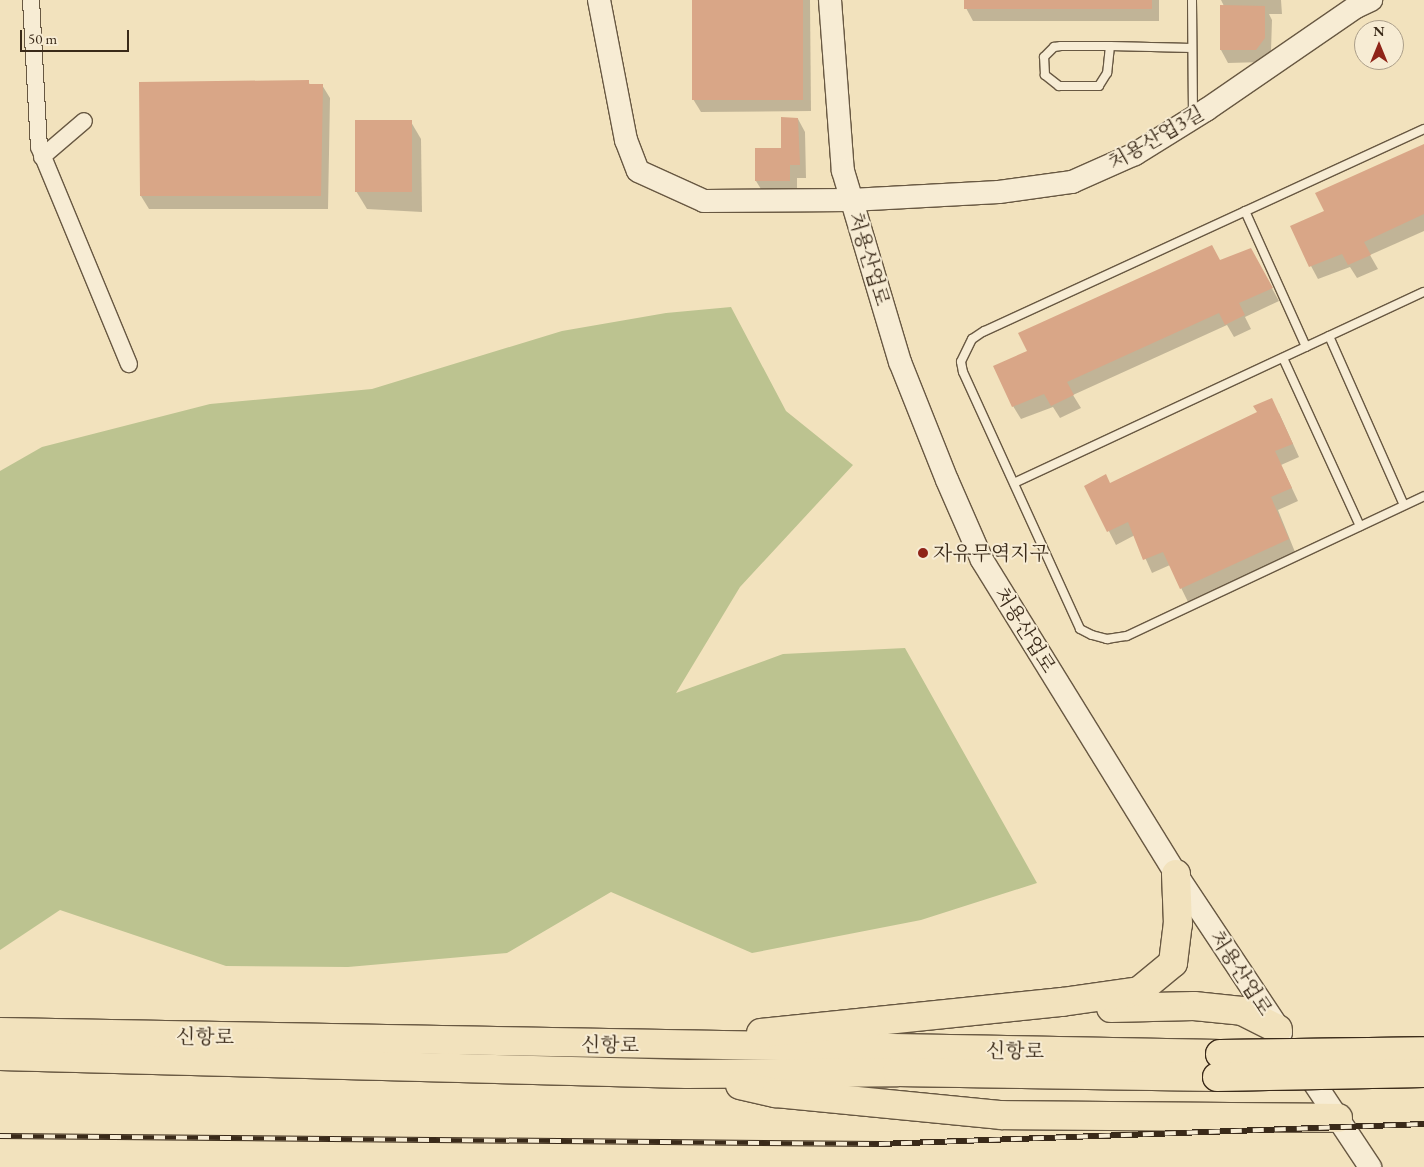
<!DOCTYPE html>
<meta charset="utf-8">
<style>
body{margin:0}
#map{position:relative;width:1424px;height:1167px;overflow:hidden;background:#f2e2bd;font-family:"EB Garamond","Noto Serif KR",serif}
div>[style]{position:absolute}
.green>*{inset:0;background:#bcc390}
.shadow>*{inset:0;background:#0003}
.building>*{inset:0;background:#d9a687;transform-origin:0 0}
.roads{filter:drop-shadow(1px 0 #685842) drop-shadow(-1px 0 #685842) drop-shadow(0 1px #685842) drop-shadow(0 -1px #685842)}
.lane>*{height:8px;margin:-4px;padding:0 4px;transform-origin:4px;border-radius:4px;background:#f7ecd4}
.street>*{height:16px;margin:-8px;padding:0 8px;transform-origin:8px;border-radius:8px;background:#f7ecd4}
.secondary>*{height:22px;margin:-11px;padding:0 11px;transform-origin:11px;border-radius:11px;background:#f7ecd4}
.highway>*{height:28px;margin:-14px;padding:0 14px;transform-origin:14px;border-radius:14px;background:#f2e2bd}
.rail>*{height:5.5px;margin-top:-2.75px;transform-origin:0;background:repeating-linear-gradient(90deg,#f7ecd4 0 11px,#3a2a19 0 22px);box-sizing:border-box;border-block:1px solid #3a2a19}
.bridges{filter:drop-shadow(1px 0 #3a2a19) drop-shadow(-1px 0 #3a2a19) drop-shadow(0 1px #3a2a19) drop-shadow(0 -1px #3a2a19)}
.highway-bridge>*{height:28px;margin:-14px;padding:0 14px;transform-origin:14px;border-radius:14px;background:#f2e2bd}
.dots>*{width:14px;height:14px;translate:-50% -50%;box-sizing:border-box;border:2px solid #f7ecd4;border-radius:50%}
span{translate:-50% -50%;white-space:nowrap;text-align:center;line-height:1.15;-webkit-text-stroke:4px #f7ecd4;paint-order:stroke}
.street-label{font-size:20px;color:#3a2a19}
.poi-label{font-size:20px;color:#3a2a19}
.left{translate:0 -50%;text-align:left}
.north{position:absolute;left:1354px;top:20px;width:50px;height:50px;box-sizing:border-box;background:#f7ecd4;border:1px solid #ab9e89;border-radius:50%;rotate:0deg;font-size:14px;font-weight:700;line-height:20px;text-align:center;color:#3a2a19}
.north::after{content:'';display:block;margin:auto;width:18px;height:22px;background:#8f2418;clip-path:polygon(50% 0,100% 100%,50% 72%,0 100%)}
.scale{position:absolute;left:20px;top:30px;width:109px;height:22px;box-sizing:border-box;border:2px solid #3a2a19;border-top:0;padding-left:6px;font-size:15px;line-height:18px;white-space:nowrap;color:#3a2a19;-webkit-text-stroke:4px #f7ecd4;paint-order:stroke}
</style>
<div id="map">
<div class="green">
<div style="clip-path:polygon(731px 307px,786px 411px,853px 465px,740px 587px,676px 693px,783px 654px,905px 648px,1037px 883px,921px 920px,752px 953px,611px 892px,507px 953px,348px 967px,226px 966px,60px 910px,0 950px,0 471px,42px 447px,210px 404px,372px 389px,562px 331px,666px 313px)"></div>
</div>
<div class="shadow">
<div style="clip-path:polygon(693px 0,810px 0,811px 111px,701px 112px,693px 99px)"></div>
<div style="clip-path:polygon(965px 0,1159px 0,1159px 21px,973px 21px,966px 8px)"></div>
<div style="clip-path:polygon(1281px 0,1282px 14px,1269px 14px,1272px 20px,1271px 51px,1263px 62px,1228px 63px,1221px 50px,1224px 6px,1221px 0)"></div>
<div style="clip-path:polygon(308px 81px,310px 85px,322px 85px,330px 98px,328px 209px,149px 209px,141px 196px)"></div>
<div style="clip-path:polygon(798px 119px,805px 132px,806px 178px,797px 178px,797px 194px,764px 194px,756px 181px,756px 149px,782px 149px)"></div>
<div style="clip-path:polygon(411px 122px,421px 139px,422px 212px,367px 209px,356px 191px)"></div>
<div style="clip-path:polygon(1424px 145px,1424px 231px,1370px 255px,1378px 269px,1357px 278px,1350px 267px,1318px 279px,1311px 266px,1326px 212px)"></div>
<div style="clip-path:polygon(1220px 262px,1258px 263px,1279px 301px,1245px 317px,1251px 329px,1234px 337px,1227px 325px,1073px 395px,1081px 408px,1060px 418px,1053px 407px,1021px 419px,1013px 406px)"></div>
<div style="clip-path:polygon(1279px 413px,1299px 457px,1281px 465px,1298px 501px,1278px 510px,1295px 552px,1188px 602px,1170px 565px,1152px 573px,1135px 535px,1116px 545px,1086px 486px,1110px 484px)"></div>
</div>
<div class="building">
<div style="left:692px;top:0;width:111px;height:100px"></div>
<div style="left:964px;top:0;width:188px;height:9px"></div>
<div style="clip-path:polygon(1220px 5px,1265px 6px,1265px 38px,1256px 50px,1220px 50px)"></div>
<div style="clip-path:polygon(309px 80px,309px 84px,323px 84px,321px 196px,140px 196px,139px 82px)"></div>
<div style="clip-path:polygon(781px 117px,798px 118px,800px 165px,790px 165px,790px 181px,755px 181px,755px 148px,781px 148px)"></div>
<div style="left:355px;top:120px;width:57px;height:72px"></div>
<div style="clip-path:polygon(1424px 144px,1424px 214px,1364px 242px,1371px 255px,1348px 265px,1342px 254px,1309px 267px,1290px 226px,1324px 211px,1315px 193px)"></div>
<div style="clip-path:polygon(1212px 245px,1220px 260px,1251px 248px,1273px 288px,1239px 303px,1245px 315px,1225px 325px,1219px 313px,1067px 382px,1074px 395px,1051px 406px,1044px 394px,1012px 407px,993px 366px,1027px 351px,1018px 333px)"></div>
<div style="clip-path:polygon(1272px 398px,1293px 444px,1275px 451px,1292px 488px,1271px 497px,1289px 539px,1180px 589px,1163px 552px,1143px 560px,1128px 522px,1107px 532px,1084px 486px,1106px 474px,1110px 483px,1257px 412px,1253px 406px)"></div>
</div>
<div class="roads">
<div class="lane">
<div style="left:1192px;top:0;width:114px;rotate:89.5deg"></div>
<div style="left:1110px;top:46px;width:27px;rotate:96deg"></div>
<div style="left:1107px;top:73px;width:15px;rotate:122deg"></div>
<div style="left:1099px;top:86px;width:40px;rotate:180deg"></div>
<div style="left:1059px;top:86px;width:18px;rotate:-142deg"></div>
<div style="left:1045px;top:75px;width:18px;rotate:-93deg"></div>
<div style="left:1044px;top:57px;width:14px;rotate:-45deg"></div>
<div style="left:1054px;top:47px;width:7px;rotate:-8deg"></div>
<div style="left:1061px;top:46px;width:49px"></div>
<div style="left:1110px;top:46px;width:82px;rotate:1.4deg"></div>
<div style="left:1424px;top:129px;width:484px;rotate:155.3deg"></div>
<div style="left:984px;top:331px;width:14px;rotate:146deg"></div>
<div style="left:972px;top:339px;width:25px;rotate:116deg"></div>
<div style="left:961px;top:362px;width:10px;rotate:79deg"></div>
<div style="left:963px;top:372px;width:282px;rotate:65.5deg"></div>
<div style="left:1080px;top:629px;width:13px;rotate:27deg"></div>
<div style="left:1092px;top:635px;width:16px;rotate:15deg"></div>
<div style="left:1107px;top:639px;width:20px;rotate:-9deg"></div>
<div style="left:1127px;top:636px;width:328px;rotate:-25.2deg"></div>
<div style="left:1245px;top:211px;width:149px;rotate:65.8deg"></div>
<div style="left:1329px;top:336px;width:185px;rotate:66.1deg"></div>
<div style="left:1283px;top:358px;width:185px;rotate:65.4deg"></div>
<div style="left:1014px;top:483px;width:452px;rotate:-25deg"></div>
</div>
<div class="street">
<div style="left:31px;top:0;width:147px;rotate:86.9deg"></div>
<div style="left:39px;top:147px;width:235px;rotate:67.5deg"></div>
<div style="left:42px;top:157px;width:55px;rotate:-40.6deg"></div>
</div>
<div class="secondary">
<div style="left:599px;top:0;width:143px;rotate:79.1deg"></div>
<div style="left:626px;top:140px;width:33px;rotate:69deg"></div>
<div style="left:638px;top:171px;width:72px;rotate:24.4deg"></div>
<div style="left:704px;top:201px;width:147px;rotate:-0.4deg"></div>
<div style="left:851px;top:200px;width:148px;rotate:-3.1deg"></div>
<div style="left:999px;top:192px;width:74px;rotate:-7.8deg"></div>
<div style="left:1072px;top:182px;width:69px;rotate:-24deg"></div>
<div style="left:1135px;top:154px;width:84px;rotate:-31.8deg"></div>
<div style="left:1206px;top:110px;width:182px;rotate:-34.5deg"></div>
<div style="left:1356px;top:7px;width:17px;rotate:-25deg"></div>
<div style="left:830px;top:0;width:171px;rotate:85.7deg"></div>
<div style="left:843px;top:171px;width:199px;rotate:73.4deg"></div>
<div style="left:900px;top:362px;width:127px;rotate:68.3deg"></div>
<div style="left:947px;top:480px;width:87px;rotate:66.4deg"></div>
<div style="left:982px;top:560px;width:369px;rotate:58.3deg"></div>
<div style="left:1176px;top:874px;width:190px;rotate:56.4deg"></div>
<div style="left:1301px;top:1063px;width:125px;rotate:56.4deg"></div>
</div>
<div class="highway">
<div style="left:1111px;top:1008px;width:83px;rotate:-1.4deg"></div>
<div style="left:1194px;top:1006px;width:48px;rotate:5.9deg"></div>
<div style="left:1242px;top:1011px;width:40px;rotate:26.6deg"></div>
<div style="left:0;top:1032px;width:1220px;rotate:1.03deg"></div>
<div style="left:761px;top:1033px;width:303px;rotate:-5.9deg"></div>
<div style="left:1062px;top:1002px;width:78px;rotate:-8.1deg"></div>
<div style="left:1139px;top:991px;width:44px;rotate:-39.5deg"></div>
<div style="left:1173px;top:963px;width:39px;rotate:-83deg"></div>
<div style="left:1178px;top:924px;width:50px;rotate:-92.3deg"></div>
<div style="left:0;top:1056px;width:687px;rotate:1.5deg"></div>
<div style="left:687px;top:1074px;width:210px;rotate:-0.5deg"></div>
<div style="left:897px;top:1072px;width:320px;rotate:0.9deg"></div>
<div style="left:740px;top:1085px;width:37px;rotate:13deg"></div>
<div style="left:776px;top:1093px;width:227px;rotate:5.6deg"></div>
<div style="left:1002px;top:1115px;width:336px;rotate:0.5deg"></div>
</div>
</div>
<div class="rail">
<div style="left:0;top:1136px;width:879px;rotate:0.52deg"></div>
<div style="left:879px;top:1144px;width:545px;rotate:-2.1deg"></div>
</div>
<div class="bridges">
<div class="highway-bridge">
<div style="left:1220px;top:1054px;width:204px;rotate:-0.8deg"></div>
<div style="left:1217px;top:1077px;width:207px;rotate:-1.1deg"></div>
</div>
</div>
<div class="dots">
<div style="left:923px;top:553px;background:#8f2418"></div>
</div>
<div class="street-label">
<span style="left:1156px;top:138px;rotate:-30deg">처용산업3길</span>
<span style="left:869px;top:259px;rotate:73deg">처용산업로</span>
<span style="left:1025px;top:630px;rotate:58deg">처용산업로</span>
<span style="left:1241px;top:973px;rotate:57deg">처용산업로</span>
<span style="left:205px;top:1037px;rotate:1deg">신항로</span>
<span style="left:610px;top:1045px;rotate:1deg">신항로</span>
<span style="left:1015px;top:1051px;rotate:1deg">신항로</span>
</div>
<div class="poi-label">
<span class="left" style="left:933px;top:553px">자유무역지구</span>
</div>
<div class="north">N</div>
<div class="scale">50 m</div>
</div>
